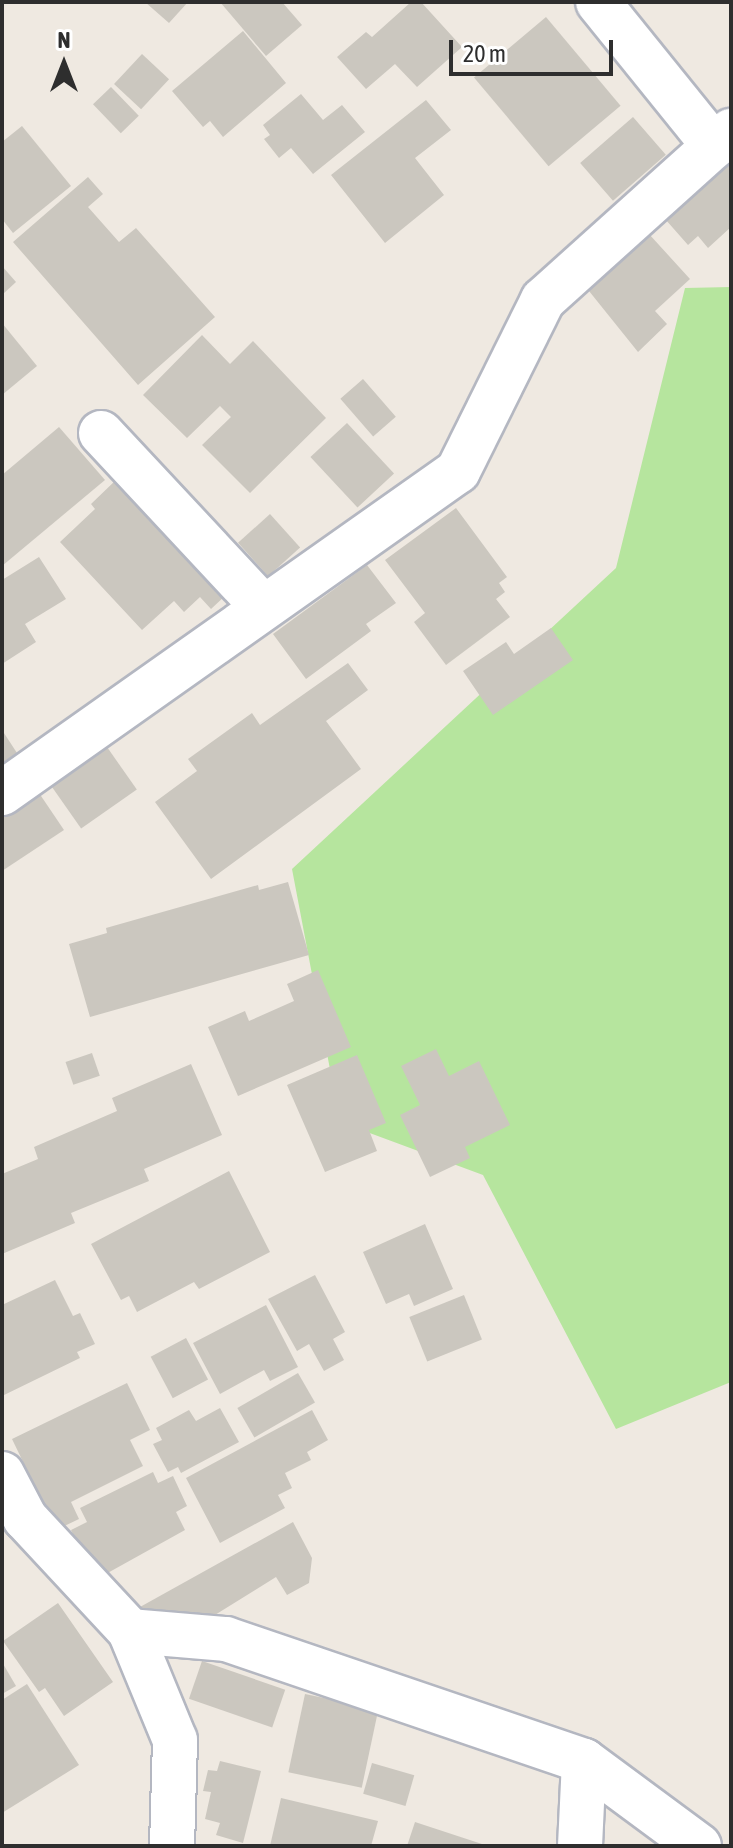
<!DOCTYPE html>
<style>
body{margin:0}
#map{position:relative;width:733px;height:1848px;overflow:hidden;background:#efe9e1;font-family:"Asap Condensed",sans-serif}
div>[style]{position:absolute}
.green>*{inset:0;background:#b6e59e}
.building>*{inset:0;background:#cbc7bf;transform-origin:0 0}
.roads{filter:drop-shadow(2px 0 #b4b7c1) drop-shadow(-2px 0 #b4b7c1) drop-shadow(0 2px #b4b7c1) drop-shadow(0 -2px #b4b7c1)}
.minor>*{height:44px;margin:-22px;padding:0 22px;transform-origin:22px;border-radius:22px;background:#fff}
span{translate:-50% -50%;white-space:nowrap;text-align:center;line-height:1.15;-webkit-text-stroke:6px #fff;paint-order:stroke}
.frame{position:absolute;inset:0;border:4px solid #2e2e2e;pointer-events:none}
.north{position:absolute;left:24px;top:24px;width:80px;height:80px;-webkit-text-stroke:6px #fff;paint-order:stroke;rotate:0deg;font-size:22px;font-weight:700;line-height:32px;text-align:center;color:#2e2e2e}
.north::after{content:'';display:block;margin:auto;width:28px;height:36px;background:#2e2e2e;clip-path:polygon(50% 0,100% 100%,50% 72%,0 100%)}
.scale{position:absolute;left:449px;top:40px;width:164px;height:36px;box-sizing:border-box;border:4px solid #2e2e2e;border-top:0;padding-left:10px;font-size:24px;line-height:28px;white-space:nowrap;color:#2e2e2e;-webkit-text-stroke:6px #fff;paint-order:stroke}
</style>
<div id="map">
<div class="green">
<div style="clip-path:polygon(731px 287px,731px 1382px,616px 1429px,483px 1175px,340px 1122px,292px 869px,616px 568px,685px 288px)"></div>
</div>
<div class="building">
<div style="clip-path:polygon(145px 2px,188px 2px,169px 23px)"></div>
<div style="clip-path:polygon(220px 2px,282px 2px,302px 25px,266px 56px)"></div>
<div style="clip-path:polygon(411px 2px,421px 2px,462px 47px,417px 87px,395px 64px,366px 89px,337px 57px,366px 32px,372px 37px)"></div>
<div style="left:546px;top:17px;width:116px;height:94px;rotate:50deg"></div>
<div style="clip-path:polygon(243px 31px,286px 83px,223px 137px,210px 121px,203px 127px,172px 91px)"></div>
<div style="left:142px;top:54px;width:37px;height:41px;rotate:43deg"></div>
<div style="left:111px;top:87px;width:40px;height:25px;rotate:46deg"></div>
<div style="clip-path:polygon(301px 94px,323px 120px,342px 105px,365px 132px,313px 174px,291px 148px,279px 158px,264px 139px,270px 135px,263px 125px)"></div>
<div style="clip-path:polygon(426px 100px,451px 130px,415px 158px,444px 195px,385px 243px,331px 175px)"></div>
<div style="left:633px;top:117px;width:50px;height:70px;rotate:49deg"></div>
<div style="clip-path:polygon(22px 126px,71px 186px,13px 233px,2px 219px,2px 142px)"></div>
<div style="clip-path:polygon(731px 147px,731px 227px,708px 248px,698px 236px,688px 245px,658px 211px)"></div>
<div style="clip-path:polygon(88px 177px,103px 194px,88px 207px,119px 242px,136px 228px,215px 317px,138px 385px,13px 242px)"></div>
<div style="clip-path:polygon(649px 234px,690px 279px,655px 311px,667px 324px,638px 352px,589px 291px)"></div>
<div style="clip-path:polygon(2px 266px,16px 282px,2px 295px)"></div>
<div style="clip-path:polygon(2px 323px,37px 366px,2px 395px)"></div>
<div style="clip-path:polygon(202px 335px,230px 364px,253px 341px,326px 418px,250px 493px,202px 445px,231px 417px,220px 406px,187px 438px,143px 395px)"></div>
<div style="left:363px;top:379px;width:50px;height:30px;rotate:49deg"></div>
<div style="left:347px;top:423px;width:69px;height:50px;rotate:47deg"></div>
<div style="clip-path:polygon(59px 427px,105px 480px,2px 566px,2px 475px)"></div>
<div style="clip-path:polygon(117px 479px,226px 595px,211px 609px,200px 597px,184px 612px,174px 601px,142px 630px,60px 542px,95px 509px,91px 504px)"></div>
<div style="clip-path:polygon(456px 508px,507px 577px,499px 583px,505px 592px,496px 599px,510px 617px,446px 665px,414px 622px,425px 613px,385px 560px)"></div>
<div style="left:270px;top:514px;width:45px;height:43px;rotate:48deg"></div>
<div style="clip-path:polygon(39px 557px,66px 599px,25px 624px,36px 642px,2px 664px,2px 580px)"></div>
<div style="clip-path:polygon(367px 565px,396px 603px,366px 624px,371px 631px,306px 679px,273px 634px)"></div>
<div style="clip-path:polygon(551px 628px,573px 660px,493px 715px,463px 671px,506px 642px,514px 654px)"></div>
<div style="clip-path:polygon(348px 663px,368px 690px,326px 721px,361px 769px,211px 879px,155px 802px,197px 771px,188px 759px,252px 713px,260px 725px)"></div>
<div style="clip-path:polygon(2px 730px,17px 753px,2px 763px)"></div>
<div style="left:107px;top:747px;width:52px;height:68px;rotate:55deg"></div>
<div style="clip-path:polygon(37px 790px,64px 830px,2px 871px,2px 814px)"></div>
<div style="clip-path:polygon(288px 882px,309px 955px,90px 1017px,69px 944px,107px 933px,106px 928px,258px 885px,259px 890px)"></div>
<div style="clip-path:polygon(318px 970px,351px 1047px,238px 1096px,208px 1027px,245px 1011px,249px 1021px,294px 1001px,287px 984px)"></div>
<div style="clip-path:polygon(436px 1049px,449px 1076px,479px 1061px,510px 1125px,465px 1147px,470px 1158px,430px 1177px,400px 1115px,420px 1105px,401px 1066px)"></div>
<div style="left:92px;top:1053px;width:24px;height:28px;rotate:71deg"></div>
<div style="clip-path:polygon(357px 1055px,386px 1123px,369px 1130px,377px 1151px,325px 1172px,287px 1085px)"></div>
<div style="clip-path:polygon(191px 1064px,222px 1135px,144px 1169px,149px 1181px,71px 1213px,75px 1223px,2px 1254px,2px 1174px,38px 1159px,34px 1147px,117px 1111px,112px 1098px)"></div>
<div style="clip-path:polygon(229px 1171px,270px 1252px,199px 1289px,194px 1282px,137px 1312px,129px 1296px,121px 1300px,91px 1244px)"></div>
<div style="clip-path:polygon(425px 1224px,453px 1289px,414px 1306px,409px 1294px,386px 1304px,363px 1252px)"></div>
<div style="clip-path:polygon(315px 1275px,345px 1332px,333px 1339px,344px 1360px,324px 1371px,309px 1344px,297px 1351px,268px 1299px)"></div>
<div style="clip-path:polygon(55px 1280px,73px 1316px,80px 1313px,95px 1344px,77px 1352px,80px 1358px,2px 1396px,2px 1305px)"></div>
<div style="left:464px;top:1295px;width:48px;height:59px;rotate:68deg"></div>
<div style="clip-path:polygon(266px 1305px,298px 1367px,270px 1381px,264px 1370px,220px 1394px,193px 1343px)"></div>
<div style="left:186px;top:1338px;width:47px;height:40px;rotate:62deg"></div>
<div style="left:298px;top:1373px;width:34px;height:70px;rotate:60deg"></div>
<div style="clip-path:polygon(127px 1383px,150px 1430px,130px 1440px,143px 1466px,71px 1502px,79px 1519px,56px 1530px,12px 1439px)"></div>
<div style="clip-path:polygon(220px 1408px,239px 1442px,181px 1473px,178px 1467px,168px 1472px,153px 1444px,162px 1440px,156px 1428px,189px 1410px,196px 1421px)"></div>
<div style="clip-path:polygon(312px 1410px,328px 1440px,307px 1452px,311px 1460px,285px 1473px,292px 1488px,278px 1495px,285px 1508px,220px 1543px,186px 1478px)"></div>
<div style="clip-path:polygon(153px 1472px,158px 1483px,173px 1476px,187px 1506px,176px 1512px,185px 1530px,95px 1580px,71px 1530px,87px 1522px,80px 1508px)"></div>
<div style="clip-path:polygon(293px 1522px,312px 1558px,309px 1583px,287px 1595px,276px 1577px,202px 1623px,196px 1612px,179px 1622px,146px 1617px,140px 1607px)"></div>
<div style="clip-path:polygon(58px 1603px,113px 1682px,64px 1716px,45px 1688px,39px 1692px,3px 1641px)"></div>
<div style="left:202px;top:1661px;width:88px;height:40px;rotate:19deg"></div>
<div style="clip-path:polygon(2px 1662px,16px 1686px,2px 1694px)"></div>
<div style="clip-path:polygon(27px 1684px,79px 1765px,2px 1813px,2px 1700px)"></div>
<div style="left:305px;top:1694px;width:75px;height:80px;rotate:12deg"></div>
<div style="clip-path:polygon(220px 1761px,261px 1771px,243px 1843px,216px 1835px,220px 1823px,205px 1819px,211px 1792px,203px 1791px,208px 1770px,217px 1771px)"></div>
<div style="left:372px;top:1763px;width:44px;height:32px;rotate:16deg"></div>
<div style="clip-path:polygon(281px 1798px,378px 1821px,371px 1846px,270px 1846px)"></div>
<div style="clip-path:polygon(415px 1822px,485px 1845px,485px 1846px,407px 1846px)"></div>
</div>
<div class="roads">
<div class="minor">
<div style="left:598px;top:2px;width:185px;rotate:51.1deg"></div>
<div style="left:101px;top:433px;width:238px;rotate:47deg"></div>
<div style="left:2px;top:793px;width:558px;rotate:-35.23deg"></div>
<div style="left:458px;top:471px;width:191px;rotate:-63.6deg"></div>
<div style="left:543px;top:300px;width:253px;rotate:-42deg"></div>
<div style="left:2px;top:1474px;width:50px;rotate:62.4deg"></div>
<div style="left:25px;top:1518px;width:154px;rotate:47.1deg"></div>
<div style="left:130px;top:1631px;width:96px;rotate:4.8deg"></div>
<div style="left:226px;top:1639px;width:378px;rotate:18.8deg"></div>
<div style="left:584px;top:1761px;width:143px;rotate:36.5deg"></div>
<div style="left:130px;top:1631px;width:118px;rotate:67.6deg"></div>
<div style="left:175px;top:1740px;width:106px;rotate:91.6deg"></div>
<div style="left:580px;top:1846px;width:85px;rotate:-87.3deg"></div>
</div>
</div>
<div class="frame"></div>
<div class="north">N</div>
<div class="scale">20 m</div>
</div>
